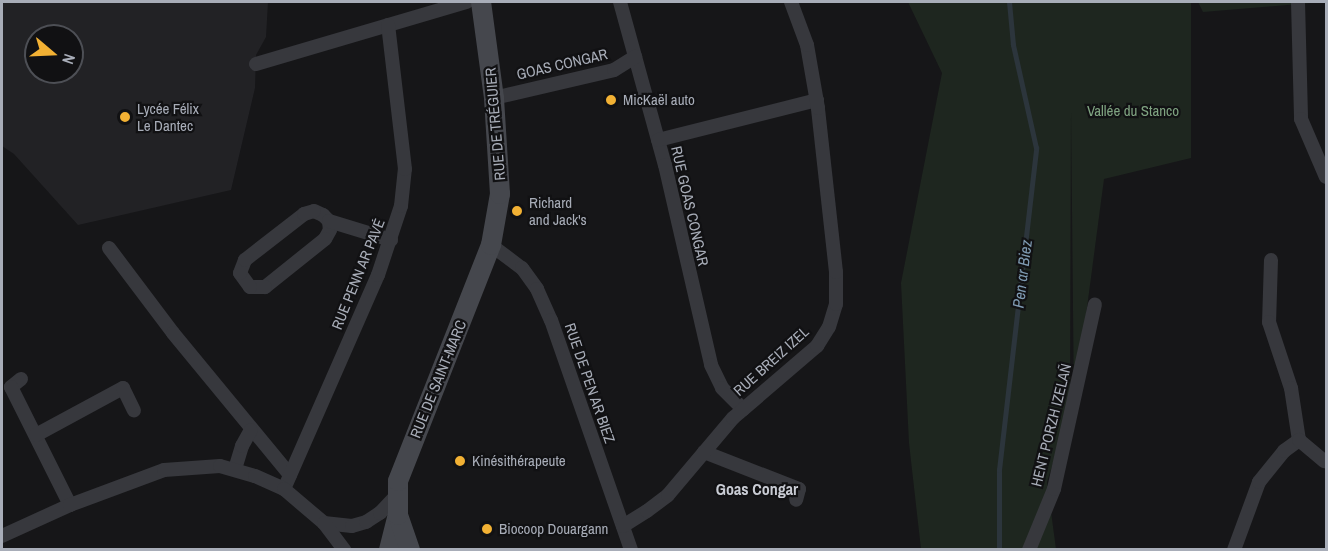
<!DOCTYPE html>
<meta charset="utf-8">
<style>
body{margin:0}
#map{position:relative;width:1328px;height:551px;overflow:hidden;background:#161618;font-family:"Archivo Narrow",sans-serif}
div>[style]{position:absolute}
.built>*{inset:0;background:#222225}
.green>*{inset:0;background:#1e261f}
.stream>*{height:4.5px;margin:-2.25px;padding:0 2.25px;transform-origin:2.25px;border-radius:2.25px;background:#2c353c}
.minor>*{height:14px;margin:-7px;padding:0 7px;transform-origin:7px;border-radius:7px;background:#37383d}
.secondary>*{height:20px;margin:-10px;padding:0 10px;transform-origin:10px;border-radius:10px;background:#45474d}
.dots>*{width:16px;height:16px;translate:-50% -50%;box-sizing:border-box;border:3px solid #111113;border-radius:50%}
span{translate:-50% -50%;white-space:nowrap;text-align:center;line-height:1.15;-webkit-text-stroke:4.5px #111113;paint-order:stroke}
.street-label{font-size:15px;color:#a8adb8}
.poi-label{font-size:15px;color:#a8adb8}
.left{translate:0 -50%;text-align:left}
.park-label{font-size:15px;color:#7fa381}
.water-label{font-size:16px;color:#7f9bb3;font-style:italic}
.neighbourhood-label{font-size:16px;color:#c9ccd4;font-weight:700}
.frame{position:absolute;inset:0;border:3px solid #a8adb8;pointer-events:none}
.north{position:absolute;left:24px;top:24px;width:60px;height:60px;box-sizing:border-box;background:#111113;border:2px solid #4d4f55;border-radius:50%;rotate:109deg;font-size:16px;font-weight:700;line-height:24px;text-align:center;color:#a8adb8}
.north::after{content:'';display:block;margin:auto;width:21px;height:27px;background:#f2b134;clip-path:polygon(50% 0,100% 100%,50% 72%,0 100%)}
</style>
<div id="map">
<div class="built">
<div style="clip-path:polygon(evenodd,2px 2px,268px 2px,266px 37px,256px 55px,255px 88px,231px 190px,78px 225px,14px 154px,2px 146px,2px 2px,36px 36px,72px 36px,72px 72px,36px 72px,36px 36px)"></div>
</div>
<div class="green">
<div style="clip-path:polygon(908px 2px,1191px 2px,1191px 158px,1104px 179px,1074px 406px,1071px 110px,1070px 409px,1047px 482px,1056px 549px,921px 549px,909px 443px,901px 283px,942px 73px)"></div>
<div style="clip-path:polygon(1198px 2px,1323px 2px,1203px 12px)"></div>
</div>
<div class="stream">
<div style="left:999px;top:550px;width:80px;rotate:-90deg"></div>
<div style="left:999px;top:470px;width:324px;rotate:-83.4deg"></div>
<div style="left:1036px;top:148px;width:106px;rotate:-102.6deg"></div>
<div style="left:1013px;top:45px;width:43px;rotate:-95.3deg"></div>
</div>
<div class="minor">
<div style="left:620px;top:2px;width:169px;rotate:74.6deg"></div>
<div style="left:665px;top:165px;width:205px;rotate:77deg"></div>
<div style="left:711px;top:365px;width:25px;rotate:64deg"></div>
<div style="left:722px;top:388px;width:30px;rotate:45deg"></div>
<div style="left:1298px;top:2px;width:117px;rotate:88.5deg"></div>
<div style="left:1301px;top:119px;width:63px;rotate:66.7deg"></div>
<div style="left:256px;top:64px;width:220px;rotate:-16.4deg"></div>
<div style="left:494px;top:98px;width:123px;rotate:-13.1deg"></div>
<div style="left:614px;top:70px;width:25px;rotate:-32deg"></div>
<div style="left:658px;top:140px;width:164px;rotate:-14.1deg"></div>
<div style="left:314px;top:211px;width:10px;rotate:24deg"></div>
<div style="left:323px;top:215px;width:8px;rotate:45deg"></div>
<div style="left:329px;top:221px;width:9px;rotate:84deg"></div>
<div style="left:330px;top:230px;width:10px;rotate:119deg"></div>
<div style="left:325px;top:239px;width:77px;rotate:141.3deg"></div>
<div style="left:265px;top:287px;width:15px;rotate:180deg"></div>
<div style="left:250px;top:287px;width:17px;rotate:-126deg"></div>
<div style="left:240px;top:273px;width:14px;rotate:-69deg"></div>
<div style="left:245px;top:260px;width:75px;rotate:-37.9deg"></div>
<div style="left:304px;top:214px;width:10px;rotate:-17deg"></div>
<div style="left:329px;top:221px;width:65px;rotate:17deg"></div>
<div style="left:491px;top:245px;width:39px;rotate:37deg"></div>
<div style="left:522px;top:268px;width:26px;rotate:54deg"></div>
<div style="left:537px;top:289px;width:34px;rotate:66deg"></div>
<div style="left:551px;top:320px;width:244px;rotate:70.8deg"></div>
<div style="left:109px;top:248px;width:106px;rotate:53deg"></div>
<div style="left:173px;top:333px;width:184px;rotate:50.5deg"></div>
<div style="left:1271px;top:260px;width:62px;rotate:91.8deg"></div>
<div style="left:1269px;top:322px;width:70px;rotate:71.6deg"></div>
<div style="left:1291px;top:388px;width:53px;rotate:81.3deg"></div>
<div style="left:21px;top:379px;width:13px;rotate:141deg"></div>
<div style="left:11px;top:387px;width:132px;rotate:63.4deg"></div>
<div style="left:36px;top:435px;width:99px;rotate:-28.4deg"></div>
<div style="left:123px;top:388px;width:25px;rotate:64deg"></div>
<div style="left:704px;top:452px;width:102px;rotate:21.3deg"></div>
<div style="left:799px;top:489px;width:11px;rotate:105deg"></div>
<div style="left:235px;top:469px;width:24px;rotate:-73deg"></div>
<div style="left:242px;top:446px;width:18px;rotate:-61deg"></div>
<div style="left:284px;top:489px;width:234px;rotate:-66.3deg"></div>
<div style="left:378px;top:275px;width:73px;rotate:-71.6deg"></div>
<div style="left:401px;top:206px;width:37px;rotate:-84deg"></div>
<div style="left:405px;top:169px;width:145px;rotate:-96.7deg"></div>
<div style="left:324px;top:523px;width:28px;rotate:6deg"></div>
<div style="left:352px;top:526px;width:15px;rotate:-16deg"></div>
<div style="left:366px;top:522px;width:17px;rotate:-33deg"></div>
<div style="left:380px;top:513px;width:23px;rotate:-47deg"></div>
<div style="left:623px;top:526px;width:28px;rotate:-32deg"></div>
<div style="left:647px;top:511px;width:26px;rotate:-37deg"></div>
<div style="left:668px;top:495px;width:101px;rotate:-49.8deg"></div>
<div style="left:733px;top:418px;width:111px;rotate:-40.6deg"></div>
<div style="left:817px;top:346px;width:22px;rotate:-58deg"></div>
<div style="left:829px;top:327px;width:24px;rotate:-73deg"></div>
<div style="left:836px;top:304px;width:32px;rotate:-90deg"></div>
<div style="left:836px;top:272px;width:165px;rotate:-96.3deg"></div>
<div style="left:818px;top:108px;width:64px;rotate:-99.9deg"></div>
<div style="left:807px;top:45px;width:46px;rotate:-110.4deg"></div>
<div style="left:2px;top:536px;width:75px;rotate:-24.5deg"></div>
<div style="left:70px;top:505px;width:100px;rotate:-20.4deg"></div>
<div style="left:164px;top:470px;width:56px;rotate:-4.1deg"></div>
<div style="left:220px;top:466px;width:36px;rotate:16deg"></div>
<div style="left:255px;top:476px;width:32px;rotate:24deg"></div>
<div style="left:284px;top:489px;width:52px;rotate:40.4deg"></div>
<div style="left:324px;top:523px;width:34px;rotate:53deg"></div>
<div style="left:1029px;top:550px;width:66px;rotate:-67.7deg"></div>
<div style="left:1054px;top:489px;width:189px;rotate:-77.5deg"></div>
<div style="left:1234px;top:550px;width:72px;rotate:-69.8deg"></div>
<div style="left:1259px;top:482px;width:40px;rotate:-51deg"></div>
<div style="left:1284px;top:451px;width:19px;rotate:-36deg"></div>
<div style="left:1299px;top:440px;width:33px;rotate:40deg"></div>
</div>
<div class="secondary">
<div style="left:389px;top:550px;width:36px;rotate:-76deg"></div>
<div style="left:410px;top:550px;width:37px;rotate:-109deg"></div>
<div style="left:398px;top:515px;width:34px;rotate:-90deg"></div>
<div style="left:398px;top:481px;width:254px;rotate:-68.5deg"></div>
<div style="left:491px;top:245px;width:52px;rotate:-80deg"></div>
<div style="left:500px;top:194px;width:96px;rotate:-93.6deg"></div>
<div style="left:494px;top:98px;width:97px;rotate:-97.7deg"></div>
</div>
<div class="dots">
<div style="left:611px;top:100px;background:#f2b134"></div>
<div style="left:125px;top:117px;background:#f2b134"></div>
<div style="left:517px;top:211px;background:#f2b134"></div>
<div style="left:460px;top:461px;background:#f2b134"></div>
<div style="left:487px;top:529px;background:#f2b134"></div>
</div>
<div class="street-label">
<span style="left:562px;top:64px;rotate:-13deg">GOAS CONGAR</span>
<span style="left:495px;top:124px;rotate:-95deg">RUE DE TRÉGUIER</span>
<span style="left:690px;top:206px;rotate:77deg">RUE GOAS CONGAR</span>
<span style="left:358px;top:274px;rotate:-68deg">RUE PENN AR PAVÉ</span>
<span style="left:771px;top:361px;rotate:-42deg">RUE BREIZ IZEL</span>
<span style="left:438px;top:379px;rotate:-68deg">RUE DE SAINT-MARC</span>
<span style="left:590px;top:383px;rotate:71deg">RUE DE PEN AR BIEZ</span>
<span style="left:1051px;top:425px;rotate:-76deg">HENT PORZH IZELAÑ</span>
</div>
<div class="poi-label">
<span class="left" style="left:623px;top:100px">MicKaël auto</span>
<span class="left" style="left:137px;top:117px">Lycée Félix<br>Le Dantec</span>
<span class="left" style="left:529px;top:211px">Richard<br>and Jack's</span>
<span class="left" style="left:472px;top:461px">Kinésithérapeute</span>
<span class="left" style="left:499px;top:529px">Biocoop Douargann</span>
</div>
<div class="park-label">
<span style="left:1133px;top:111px">Vallée du Stanco</span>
</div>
<div class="water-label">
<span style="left:1022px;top:274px;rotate:-83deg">Pen ar Biez</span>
</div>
<div class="neighbourhood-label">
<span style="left:757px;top:489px">Goas Congar</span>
</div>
<div class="frame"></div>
<div class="north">N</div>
</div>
